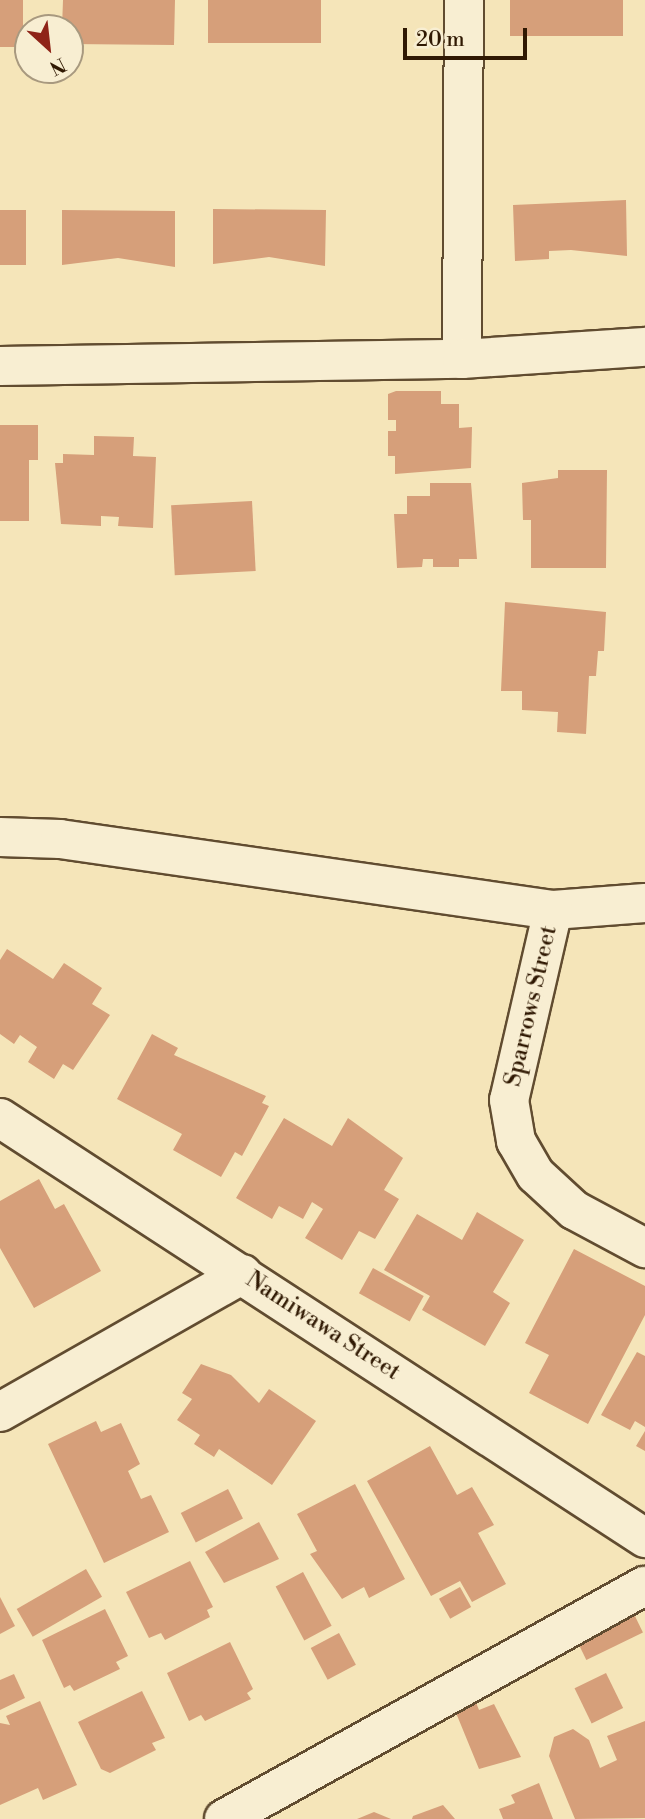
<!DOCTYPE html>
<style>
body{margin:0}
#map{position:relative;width:645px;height:1819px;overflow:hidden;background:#f5e5b9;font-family:"Libre Bodoni",serif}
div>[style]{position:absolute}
.building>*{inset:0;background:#d69f7a;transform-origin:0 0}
.roads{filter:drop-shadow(2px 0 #614c30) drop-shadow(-2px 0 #614c30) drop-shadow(0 2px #614c30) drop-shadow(0 -2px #614c30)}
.minor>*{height:38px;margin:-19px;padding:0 19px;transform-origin:19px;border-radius:19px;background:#f8eed2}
span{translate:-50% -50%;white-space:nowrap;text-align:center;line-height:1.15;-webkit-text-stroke:5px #f8eed2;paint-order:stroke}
.street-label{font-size:23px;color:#301903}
.north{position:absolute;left:14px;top:14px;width:70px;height:70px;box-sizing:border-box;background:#f8eed2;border:2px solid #a8997f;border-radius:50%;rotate:153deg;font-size:19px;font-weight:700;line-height:28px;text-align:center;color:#301903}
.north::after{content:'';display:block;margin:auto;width:24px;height:32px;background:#8f2418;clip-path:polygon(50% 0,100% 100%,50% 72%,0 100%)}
.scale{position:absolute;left:403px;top:28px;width:124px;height:32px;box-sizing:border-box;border:4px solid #301903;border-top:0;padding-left:9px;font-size:21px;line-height:24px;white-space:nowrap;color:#301903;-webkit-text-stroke:5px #f8eed2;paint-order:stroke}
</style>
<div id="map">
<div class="building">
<div style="left:0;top:0;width:23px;height:47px"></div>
<div style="clip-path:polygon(63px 0,175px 0,174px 45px,70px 44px,70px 28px,62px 28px)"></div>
<div style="left:208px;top:0;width:113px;height:43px"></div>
<div style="left:510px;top:0;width:113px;height:36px"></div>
<div style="clip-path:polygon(626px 200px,627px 256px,571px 250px,549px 251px,549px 259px,515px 261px,513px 205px)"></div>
<div style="clip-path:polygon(213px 209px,326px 210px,325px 266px,269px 257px,213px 264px)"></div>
<div style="left:0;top:210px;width:26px;height:55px"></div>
<div style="clip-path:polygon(62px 210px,175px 211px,175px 267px,118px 258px,62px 265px)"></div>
<div style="clip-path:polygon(396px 391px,441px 391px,441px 404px,459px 404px,459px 428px,472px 427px,471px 468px,395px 474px,395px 456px,388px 456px,388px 431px,396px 431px,396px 420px,388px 420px,388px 394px)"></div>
<div style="clip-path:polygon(0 425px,38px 425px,38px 460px,29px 460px,29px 521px,0 521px)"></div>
<div style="clip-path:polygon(94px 436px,134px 437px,133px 456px,156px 457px,153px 528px,118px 526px,119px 517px,101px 516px,101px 526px,61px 524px,55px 463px,63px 463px,63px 454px,94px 455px)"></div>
<div style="clip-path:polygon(558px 470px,607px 470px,606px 568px,531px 568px,531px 520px,523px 520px,522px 483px,558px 478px)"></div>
<div style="clip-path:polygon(430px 483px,471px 483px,477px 559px,459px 559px,459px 567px,433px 567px,433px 559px,423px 559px,422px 567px,397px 568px,394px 514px,407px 514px,407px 496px,430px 496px)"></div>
<div style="left:252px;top:501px;width:70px;height:81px;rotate:87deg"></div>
<div style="clip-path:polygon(505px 602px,606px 612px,604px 651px,598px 651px,596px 676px,589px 676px,586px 734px,557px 732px,558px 712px,522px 710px,522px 691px,501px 691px)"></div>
<div style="clip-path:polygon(7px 949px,53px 979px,64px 963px,102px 988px,92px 1004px,110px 1015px,73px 1070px,63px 1064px,54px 1079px,28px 1062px,37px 1047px,20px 1035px,14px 1044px,0 1034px,0 960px)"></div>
<div style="clip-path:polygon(152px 1034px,178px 1048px,174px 1055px,266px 1096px,262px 1103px,269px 1106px,242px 1156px,235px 1152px,221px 1177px,173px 1150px,182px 1134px,117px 1099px)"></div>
<div style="clip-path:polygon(284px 1118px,332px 1146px,348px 1118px,403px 1158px,384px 1190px,399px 1199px,375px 1239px,359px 1231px,342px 1260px,305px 1238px,323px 1209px,312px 1202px,303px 1219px,279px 1206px,272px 1219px,236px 1198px)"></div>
<div style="clip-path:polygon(39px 1179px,55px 1209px,64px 1204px,101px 1271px,34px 1308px,0 1248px,0 1201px)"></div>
<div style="clip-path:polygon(477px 1212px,524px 1240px,493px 1292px,510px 1303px,485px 1346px,422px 1310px,430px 1296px,384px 1270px,417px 1214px,462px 1240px)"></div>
<div style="clip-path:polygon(574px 1249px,645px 1286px,645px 1315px,588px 1424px,529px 1393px,549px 1355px,525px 1343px)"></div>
<div style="left:373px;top:1268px;width:58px;height:29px;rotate:29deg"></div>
<div style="clip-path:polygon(637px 1352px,645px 1356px,645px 1427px,635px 1421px,630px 1430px,601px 1415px)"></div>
<div style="clip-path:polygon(201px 1364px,231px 1375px,259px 1403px,269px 1389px,316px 1421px,272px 1485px,219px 1449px,214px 1457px,194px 1444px,200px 1435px,177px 1420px,192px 1399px,182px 1393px)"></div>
<div style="clip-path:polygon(96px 1421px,101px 1432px,121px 1423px,140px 1464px,128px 1471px,141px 1499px,151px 1495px,169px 1532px,104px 1563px,48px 1444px)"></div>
<div style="clip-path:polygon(645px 1431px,645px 1451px,636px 1446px)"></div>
<div style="clip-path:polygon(430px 1446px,457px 1495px,472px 1487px,494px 1525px,478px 1533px,506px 1584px,472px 1602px,460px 1581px,431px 1596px,367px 1481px)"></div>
<div style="clip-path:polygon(355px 1484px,405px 1579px,369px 1598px,364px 1587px,342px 1599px,310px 1554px,317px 1551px,297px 1514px)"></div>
<div style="left:228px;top:1489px;width:33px;height:53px;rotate:63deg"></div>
<div style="clip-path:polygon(259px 1522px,279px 1559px,224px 1583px,205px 1552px)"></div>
<div style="clip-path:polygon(190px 1561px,213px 1607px,207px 1610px,210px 1617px,165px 1640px,161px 1633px,149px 1638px,126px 1592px)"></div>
<div style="left:86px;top:1569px;width:32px;height:80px;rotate:60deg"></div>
<div style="left:303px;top:1572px;width:61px;height:31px;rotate:62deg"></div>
<div style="left:460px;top:1587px;width:23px;height:24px;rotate:61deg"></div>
<div style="clip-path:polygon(0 1597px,15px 1626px,0 1634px)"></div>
<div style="clip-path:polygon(105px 1609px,128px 1656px,116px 1662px,120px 1669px,74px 1691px,70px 1685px,64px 1688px,42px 1640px)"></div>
<div style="left:632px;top:1610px;width:25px;height:63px;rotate:64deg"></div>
<div style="left:339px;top:1633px;width:36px;height:32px;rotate:62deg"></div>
<div style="clip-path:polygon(230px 1642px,253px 1689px,247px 1693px,251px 1699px,205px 1721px,201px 1715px,189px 1721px,167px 1673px)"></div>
<div style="left:606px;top:1673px;width:39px;height:35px;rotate:64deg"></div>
<div style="clip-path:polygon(14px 1674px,25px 1698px,0 1710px,0 1680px)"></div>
<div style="clip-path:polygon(142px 1691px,165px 1738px,152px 1743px,156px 1750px,110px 1773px,101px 1769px,78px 1722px)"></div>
<div style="clip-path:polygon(475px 1700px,479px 1710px,494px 1704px,521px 1757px,479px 1769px,454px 1708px)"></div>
<div style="clip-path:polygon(40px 1701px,77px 1785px,43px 1800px,38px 1788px,0 1805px,0 1723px,10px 1725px,6px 1716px)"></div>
<div style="clip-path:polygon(645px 1721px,645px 1818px,575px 1819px,549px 1756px,554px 1737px,573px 1729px,589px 1740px,600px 1768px,617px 1760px,607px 1736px)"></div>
<div style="clip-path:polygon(539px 1783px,553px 1819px,503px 1819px,499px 1809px,515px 1803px,511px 1795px)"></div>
<div style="clip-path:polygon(443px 1805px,455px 1819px,412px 1819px,413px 1816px)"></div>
<div style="clip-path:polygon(374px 1812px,391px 1819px,357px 1819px)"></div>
</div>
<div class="roads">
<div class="minor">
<div style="left:462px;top:359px;width:359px;rotate:-89.7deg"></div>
<div style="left:0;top:366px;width:462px;rotate:-0.9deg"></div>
<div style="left:462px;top:359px;width:183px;rotate:-3.8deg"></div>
<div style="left:0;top:837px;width:60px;rotate:1.9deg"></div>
<div style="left:60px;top:839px;width:498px;rotate:8.2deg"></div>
<div style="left:553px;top:910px;width:92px;rotate:-4.4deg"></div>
<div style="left:553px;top:910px;width:195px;rotate:103deg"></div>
<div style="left:509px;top:1100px;width:42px;rotate:80.3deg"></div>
<div style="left:516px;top:1141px;width:39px;rotate:60deg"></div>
<div style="left:536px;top:1175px;width:52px;rotate:42.6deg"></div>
<div style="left:574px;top:1210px;width:81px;rotate:28.2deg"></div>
<div style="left:0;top:1118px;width:770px;rotate:33.07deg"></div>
<div style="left:0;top:1412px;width:279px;rotate:-29.6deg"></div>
<div style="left:224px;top:1819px;width:481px;rotate:-29deg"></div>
</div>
</div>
<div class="street-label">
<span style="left:531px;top:1006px;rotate:-77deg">Sparrows Street</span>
<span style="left:323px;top:1326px;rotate:33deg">Namiwawa Street</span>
</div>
<div class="north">N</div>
<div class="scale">20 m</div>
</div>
